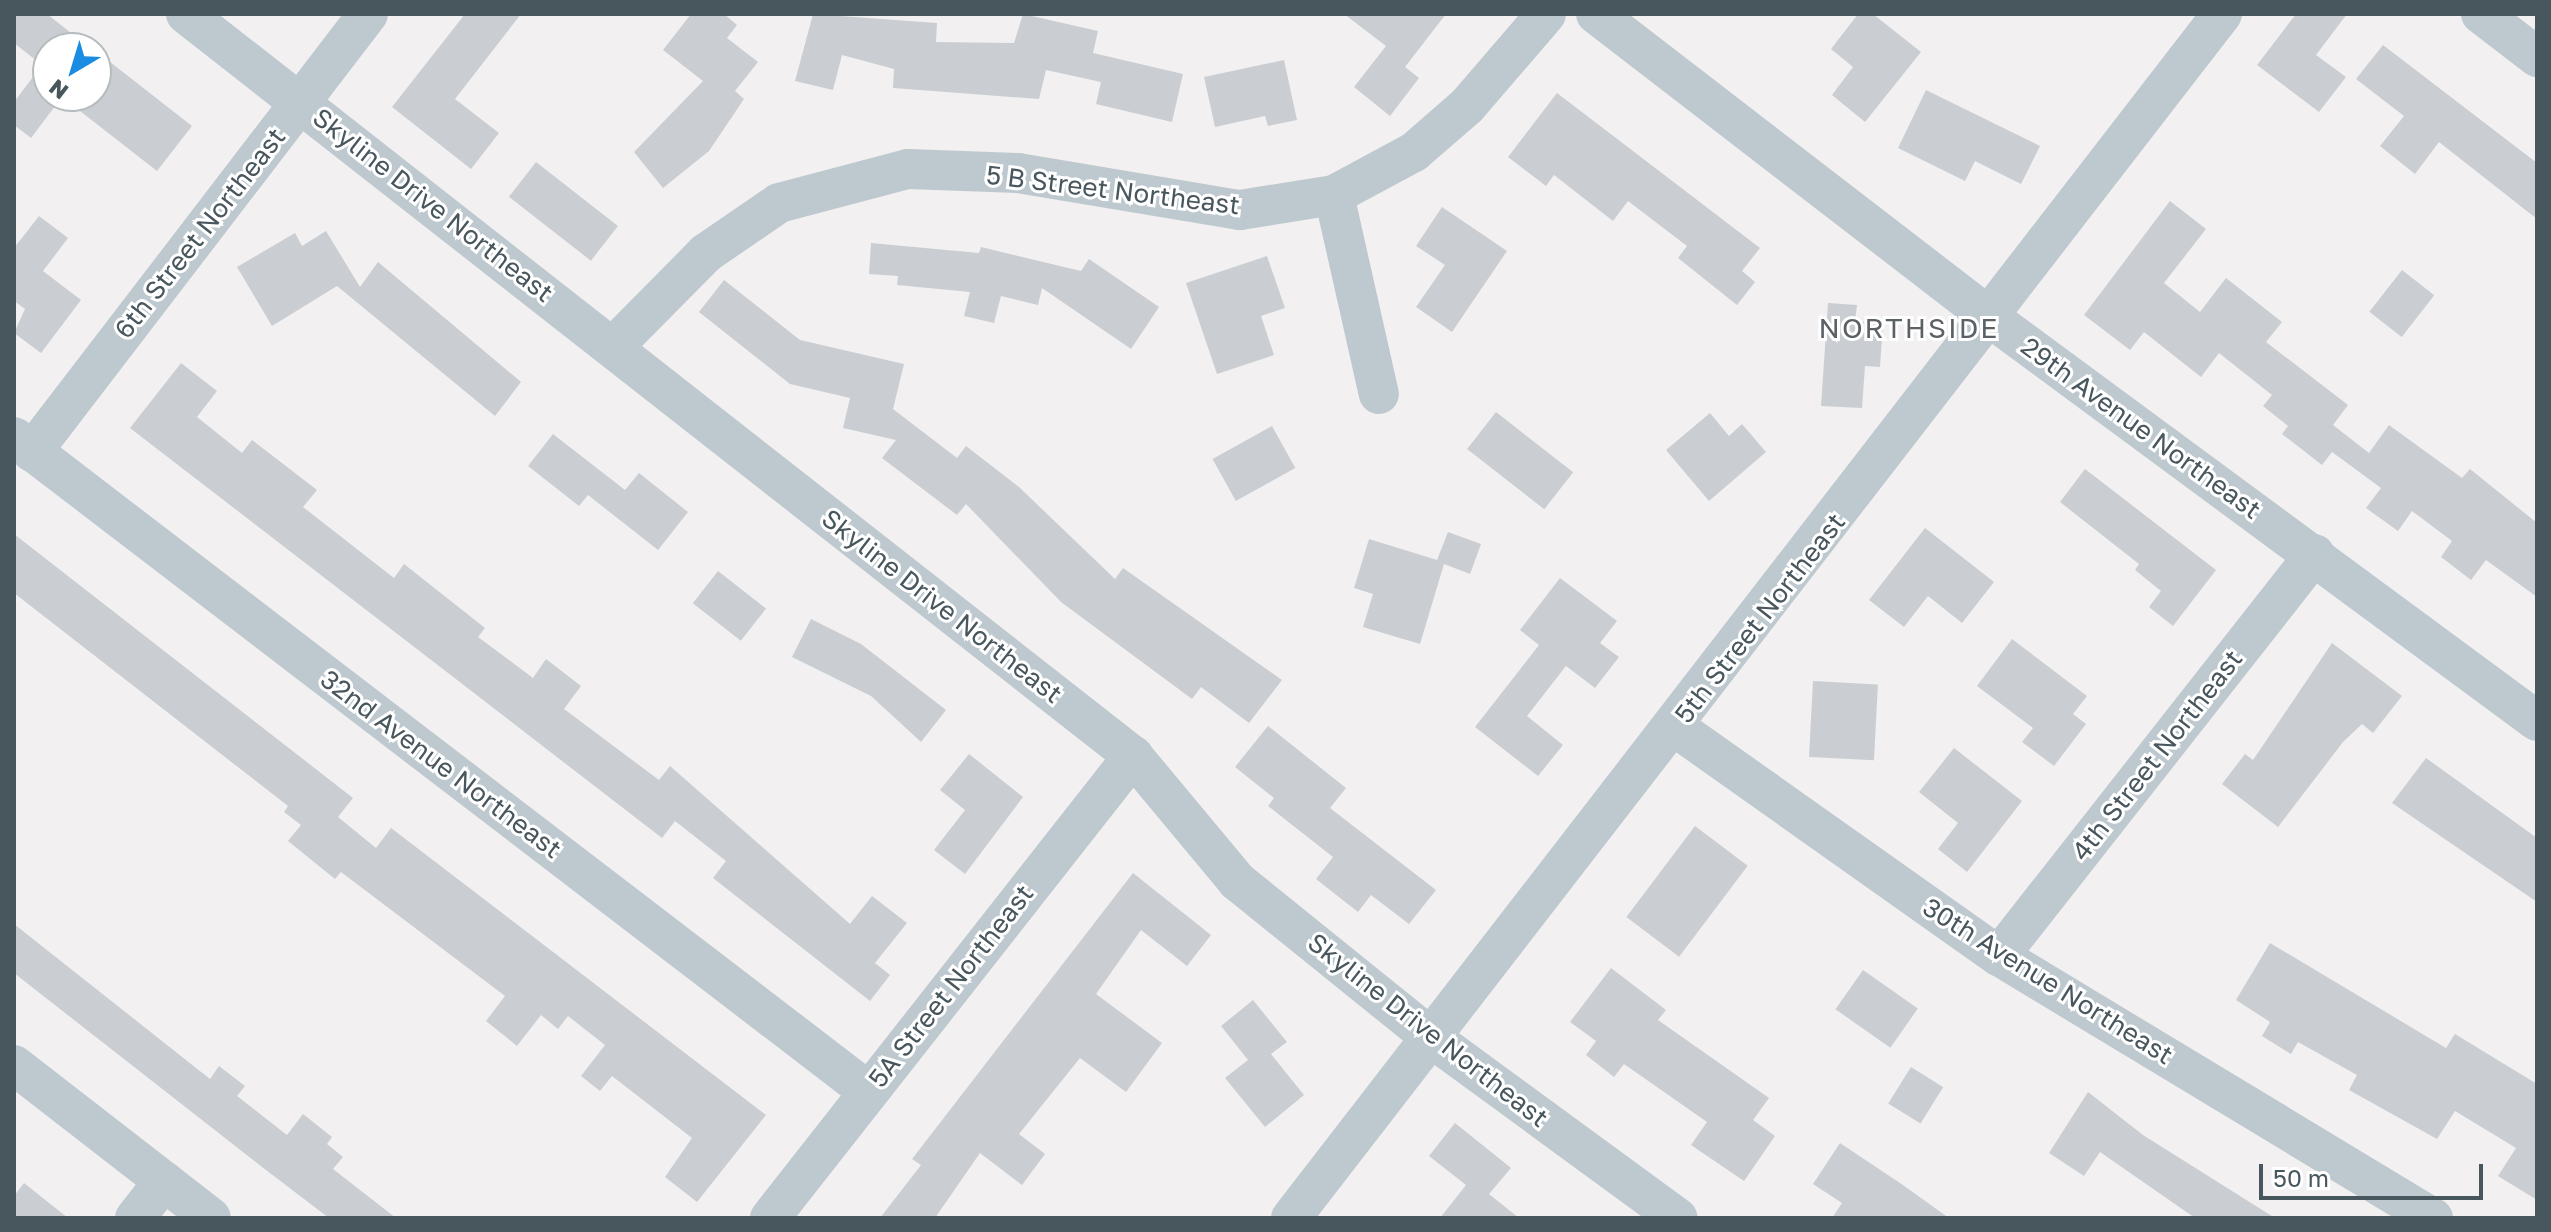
<!DOCTYPE html>
<style>
body{margin:0}
#map{position:relative;width:2551px;height:1232px;overflow:hidden;background:#f2f0f0;font-family:"Golos Text",sans-serif}
div>[style]{position:absolute}
.building>*{inset:0;background:#caced2;transform-origin:0 0}
.minor>*{height:40px;margin:-20px;padding:0 20px;transform-origin:20px;border-radius:20px;background:#bec9cf}
span{translate:-50% -50%;white-space:nowrap;text-align:center;line-height:1.15;-webkit-text-stroke:6px #fff;paint-order:stroke}
.street-label{font-size:26px;color:#48565d}
.neighbourhood-label{font-size:28px;color:#5c6165;letter-spacing:2px}
.frame{position:absolute;inset:0;border:16px solid #48565d;pointer-events:none}
.north{position:absolute;left:32px;top:32px;width:80px;height:80px;box-sizing:border-box;background:#fff;border:2px solid #b6bbbe;border-radius:50%;rotate:218deg;font-size:22px;font-weight:700;line-height:32px;text-align:center;color:#48565d}
.north::after{content:'';display:block;margin:auto;width:28px;height:36px;background:#1a8de2;clip-path:polygon(50% 0,100% 100%,50% 72%,0 100%)}
.scale{position:absolute;left:2259px;top:1164px;width:224px;height:36px;box-sizing:border-box;border:4px solid #48565d;border-top:0;padding-left:10px;font-size:24px;line-height:28px;white-space:nowrap;color:#48565d;-webkit-text-stroke:6px #fff;paint-order:stroke}
</style>
<div id="map">
<div class="building">
<div style="clip-path:polygon(14px 14px,47px 14px,90px 48px,48px 48px,48px 96px,96px 96px,96px 51px,192px 126px,157px 171px,62px 97px,31px 138px,14px 125px,14px 102px,42px 65px,14px 43px)"></div>
<div style="clip-path:polygon(465px 14px,521px 14px,455px 99px,499px 133px,471px 169px,392px 107px)"></div>
<div style="clip-path:polygon(691px 14px,724px 14px,737px 25px,727px 38px,758px 62px,735px 91px,744px 99px,709px 151px,663px 188px,634px 152px,703px 81px,663px 50px)"></div>
<div style="clip-path:polygon(813px 14px,937px 23px,936px 42px,1014px 43px,1023px 14px,1098px 31px,1093px 53px,1183px 74px,1172px 122px,1096px 104px,1101px 82px,1046px 70px,1039px 99px,893px 88px,894px 69px,842px 55px,833px 90px,795px 81px)"></div>
<div style="clip-path:polygon(1344px 14px,1446px 14px,1405px 67px,1419px 78px,1390px 116px,1354px 87px,1386px 46px)"></div>
<div style="clip-path:polygon(1858px 14px,1873px 14px,1921px 52px,1865px 122px,1832px 95px,1853px 67px,1831px 49px)"></div>
<div style="clip-path:polygon(2296px 14px,2347px 14px,2316px 55px,2346px 77px,2319px 112px,2257px 65px)"></div>
<div style="clip-path:polygon(2383px 45px,2537px 163px,2537px 219px,2439px 142px,2415px 174px,2380px 146px,2404px 116px,2356px 79px)"></div>
<div style="clip-path:polygon(1284px 60px,1297px 120px,1268px 126px,1265px 116px,1215px 127px,1204px 77px)"></div>
<div style="clip-path:polygon(1926px 90px,2040px 146px,2021px 184px,1975px 161px,1965px 181px,1898px 148px)"></div>
<div style="clip-path:polygon(1557px 93px,1760px 248px,1742px 271px,1755px 282px,1737px 305px,1678px 258px,1687px 246px,1628px 201px,1613px 221px,1554px 175px,1546px 186px,1508px 157px)"></div>
<div style="left:536px;top:162px;width:104px;height:44px;rotate:38deg"></div>
<div style="clip-path:polygon(2170px 201px,2206px 229px,2164px 283px,2200px 312px,2226px 278px,2282px 322px,2266px 342px,2348px 405px,2333px 425px,2369px 453px,2389px 425px,2462px 478px,2470px 469px,2537px 523px,2537px 597px,2486px 560px,2471px 580px,2441px 557px,2452px 541px,2412px 511px,2398px 531px,2366px 508px,2381px 488px,2332px 452px,2322px 465px,2282px 434px,2288px 426px,2263px 406px,2272px 395px,2219px 353px,2201px 377px,2144px 332px,2130px 350px,2084px 315px)"></div>
<div style="clip-path:polygon(1442px 207px,1507px 251px,1452px 332px,1416px 307px,1445px 265px,1416px 246px)"></div>
<div style="clip-path:polygon(39px 216px,68px 238px,43px 271px,81px 300px,41px 353px,14px 333px,25px 309px,14px 301px,14px 248px)"></div>
<div style="clip-path:polygon(326px 231px,360px 287px,378px 262px,521px 382px,495px 416px,337px 286px,272px 326px,237px 267px,295px 233px,302px 246px)"></div>
<div style="clip-path:polygon(871px 243px,979px 253px,981px 247px,1081px 271px,1089px 259px,1159px 307px,1131px 349px,1042px 288px,1038px 305px,1001px 296px,994px 323px,964px 316px,970px 292px,897px 285px,898px 276px,869px 274px)"></div>
<div style="clip-path:polygon(1267px 256px,1285px 308px,1261px 316px,1274px 355px,1217px 374px,1186px 283px)"></div>
<div style="left:2402px;top:270px;width:41px;height:53px;rotate:38deg"></div>
<div style="clip-path:polygon(724px 280px,800px 340px,904px 364px,893px 409px,957px 458px,966px 446px,1019px 487px,1115px 579px,1123px 568px,1282px 680px,1249px 723px,1201px 687px,1192px 699px,1061px 602px,966px 504px,957px 515px,882px 458px,896px 440px,843px 428px,850px 398px,790px 384px,699px 312px)"></div>
<div style="clip-path:polygon(1828px 303px,1857px 305px,1855px 321px,1883px 323px,1880px 367px,1865px 366px,1862px 408px,1821px 406px)"></div>
<div style="clip-path:polygon(181px 363px,217px 391px,197px 417px,242px 453px,252px 440px,317px 490px,303px 507px,394px 578px,404px 564px,485px 628px,478px 637px,533px 678px,546px 659px,581px 686px,564px 709px,659px 780px,670px 766px,850px 924px,872px 896px,907px 923px,875px 963px,890px 975px,870px 1001px,713px 878px,726px 861px,675px 821px,662px 838px,130px 428px)"></div>
<div style="left:1496px;top:412px;width:98px;height:47px;rotate:38deg"></div>
<div style="clip-path:polygon(1710px 413px,1729px 436px,1742px 424px,1766px 452px,1709px 501px,1666px 450px)"></div>
<div style="left:1272px;top:426px;width:48px;height:68px;rotate:61deg"></div>
<div style="clip-path:polygon(553px 434px,625px 490px,639px 473px,688px 512px,658px 550px,588px 495px,579px 506px,528px 466px)"></div>
<div style="clip-path:polygon(2085px 469px,2216px 570px,2173px 626px,2149px 607px,2161px 591px,2135px 570px,2139px 564px,2060px 502px)"></div>
<div style="clip-path:polygon(1925px 528px,1994px 582px,1962px 623px,1928px 596px,1904px 627px,1869px 600px)"></div>
<div style="clip-path:polygon(1448px 532px,1481px 544px,1470px 574px,1444px 564px,1420px 644px,1363px 627px,1373px 594px,1354px 588px,1369px 539px,1437px 560px)"></div>
<div style="clip-path:polygon(14px 534px,353px 798px,338px 817px,376px 848px,391px 828px,766px 1115px,697px 1202px,665px 1177px,692px 1138px,612px 1076px,600px 1091px,581px 1076px,605px 1045px,568px 1016px,558px 1029px,541px 1015px,517px 1046px,486px 1021px,505px 996px,341px 872px,335px 879px,288px 841px,301px 825px,284px 812px,288px 806px,14px 593px)"></div>
<div style="left:718px;top:571px;width:61px;height:41px;rotate:38deg"></div>
<div style="clip-path:polygon(1560px 578px,1617px 621px,1600px 643px,1619px 657px,1595px 688px,1566px 666px,1527px 716px,1563px 745px,1538px 776px,1475px 727px,1539px 645px,1520px 630px)"></div>
<div style="clip-path:polygon(811px 619px,861px 644px,946px 710px,921px 742px,871px 696px,792px 657px)"></div>
<div style="clip-path:polygon(2012px 639px,2087px 696px,2073px 714px,2086px 724px,2054px 766px,2022px 742px,2033px 728px,1977px 686px)"></div>
<div style="clip-path:polygon(2332px 643px,2402px 696px,2373px 733px,2362px 724px,2343px 742px,2278px 827px,2222px 784px,2245px 754px,2253px 760px)"></div>
<div style="left:1813px;top:681px;width:65px;height:76px;rotate:3deg"></div>
<div style="clip-path:polygon(1268px 726px,1346px 788px,1330px 808px,1436px 890px,1409px 924px,1371px 895px,1358px 912px,1316px 879px,1333px 857px,1268px 806px,1274px 798px,1235px 767px)"></div>
<div style="clip-path:polygon(1954px 748px,2022px 801px,1967px 872px,1938px 849px,1958px 823px,1919px 792px)"></div>
<div style="clip-path:polygon(969px 754px,1023px 797px,965px 874px,934px 850px,965px 810px,940px 790px)"></div>
<div style="clip-path:polygon(2426px 758px,2537px 838px,2537px 902px,2392px 803px)"></div>
<div style="left:1695px;top:826px;width:66px;height:114px;rotate:37deg"></div>
<div style="clip-path:polygon(1133px 873px,1211px 935px,1187px 966px,1141px 930px,1096px 994px,1162px 1043px,1126px 1092px,1080px 1058px,1019px 1134px,1045px 1154px,1022px 1185px,980px 1153px,935px 1218px,880px 1218px,921px 1165px,912px 1159px)"></div>
<div style="clip-path:polygon(14px 924px,210px 1079px,219px 1066px,245px 1086px,237px 1096px,287px 1135px,303px 1114px,332px 1137px,327px 1144px,343px 1157px,333px 1169px,396px 1218px,329px 1218px,262px 1167px,14px 973px)"></div>
<div style="clip-path:polygon(2270px 943px,2446px 1048px,2455px 1034px,2537px 1084px,2537px 1200px,2498px 1176px,2516px 1148px,2455px 1111px,2437px 1139px,2349px 1090px,2357px 1075px,2298px 1042px,2291px 1054px,2262px 1036px,2270px 1022px,2236px 1000px)"></div>
<div style="clip-path:polygon(1611px 968px,1666px 1010px,1658px 1020px,1769px 1098px,1753px 1120px,1775px 1136px,1744px 1181px,1691px 1145px,1707px 1122px,1624px 1064px,1614px 1077px,1586px 1055px,1596px 1041px,1570px 1022px)"></div>
<div style="left:1863px;top:970px;width:67px;height:48px;rotate:35deg"></div>
<div style="clip-path:polygon(1253px 1000px,1287px 1042px,1271px 1054px,1304px 1095px,1265px 1127px,1225px 1078px,1248px 1060px,1221px 1026px)"></div>
<div style="left:1911px;top:1067px;width:38px;height:43px;rotate:32deg"></div>
<div style="clip-path:polygon(2088px 1092px,2143px 1135px,2275px 1218px,2195px 1218px,2100px 1152px,2084px 1176px,2049px 1153px)"></div>
<div style="clip-path:polygon(1455px 1123px,1511px 1168px,1489px 1194px,1519px 1218px,1440px 1218px,1466px 1185px,1429px 1156px)"></div>
<div style="clip-path:polygon(1840px 1143px,1900px 1183px,1949px 1218px,1832px 1218px,1842px 1203px,1813px 1184px)"></div>
<div style="clip-path:polygon(24px 1183px,68px 1218px,14px 1218px,14px 1196px)"></div>
</div>
<div class="minor">
<div style="left:186px;top:14px;width:1203px;rotate:38.08deg"></div>
<div style="left:1133px;top:756px;width:163px;rotate:50.2deg"></div>
<div style="left:1237px;top:881px;width:252px;rotate:38.9deg"></div>
<div style="left:1433px;top:1039px;width:303px;rotate:36.2deg"></div>
<div style="left:1596px;top:14px;width:500px;rotate:37.6deg"></div>
<div style="left:1992px;top:319px;width:677px;rotate:36.41deg"></div>
<div style="left:2481px;top:14px;width:71px;rotate:37.5deg"></div>
<div style="left:1334px;top:195px;width:204px;rotate:77.3deg"></div>
<div style="left:614px;top:346px;width:131px;rotate:-45.3deg"></div>
<div style="left:706px;top:253px;width:88px;rotate:-34.4deg"></div>
<div style="left:779px;top:203px;width:133px;rotate:-14.8deg"></div>
<div style="left:908px;top:169px;width:110px;rotate:2.1deg"></div>
<div style="left:1018px;top:173px;width:225px;rotate:9.5deg"></div>
<div style="left:1240px;top:210px;width:95px;rotate:-9.1deg"></div>
<div style="left:1334px;top:195px;width:91px;rotate:-28.3deg"></div>
<div style="left:1414px;top:152px;width:70px;rotate:-41deg"></div>
<div style="left:1467px;top:106px;width:121px;rotate:-49.3deg"></div>
<div style="left:14px;top:437px;width:1076px;rotate:37.45deg"></div>
<div style="left:32px;top:452px;width:552px;rotate:-52.51deg"></div>
<div style="left:1675px;top:727px;width:397px;rotate:35.3deg"></div>
<div style="left:1999px;top:956px;width:507px;rotate:31.12deg"></div>
<div style="left:1999px;top:956px;width:511px;rotate:-51.83deg"></div>
<div style="left:14px;top:1065px;width:249px;rotate:37.8deg"></div>
<div style="left:135px;top:1218px;width:47px;rotate:-51.9deg"></div>
<div style="left:770px;top:1218px;width:588px;rotate:-51.84deg"></div>
<div style="left:1291px;top:1218px;width:1522px;rotate:-52.29deg"></div>
</div>
<div class="street-label">
<span style="left:1113px;top:190px;rotate:7deg">5 B Street Northeast</span>
<span style="left:433px;top:205px;rotate:38deg">Skyline Drive Northeast</span>
<span style="left:200px;top:233px;rotate:-52deg">6th Street Northeast</span>
<span style="left:2141px;top:428px;rotate:36deg">29th Avenue Northeast</span>
<span style="left:942px;top:606px;rotate:38deg">Skyline Drive Northeast</span>
<span style="left:1760px;top:618px;rotate:-52deg">5th Street Northeast</span>
<span style="left:2157px;top:755px;rotate:-52deg">4th Street Northeast</span>
<span style="left:441px;top:764px;rotate:37deg">32nd Avenue Northeast</span>
<span style="left:2048px;top:981px;rotate:32deg">30th Avenue Northeast</span>
<span style="left:951px;top:986px;rotate:-52deg">5A Street Northeast</span>
<span style="left:1428px;top:1030px;rotate:38deg">Skyline Drive Northeast</span>
</div>
<div class="neighbourhood-label">
<span style="left:1909px;top:328px">NORTHSIDE</span>
</div>
<div class="frame"></div>
<div class="north">N</div>
<div class="scale">50 m</div>
</div>
